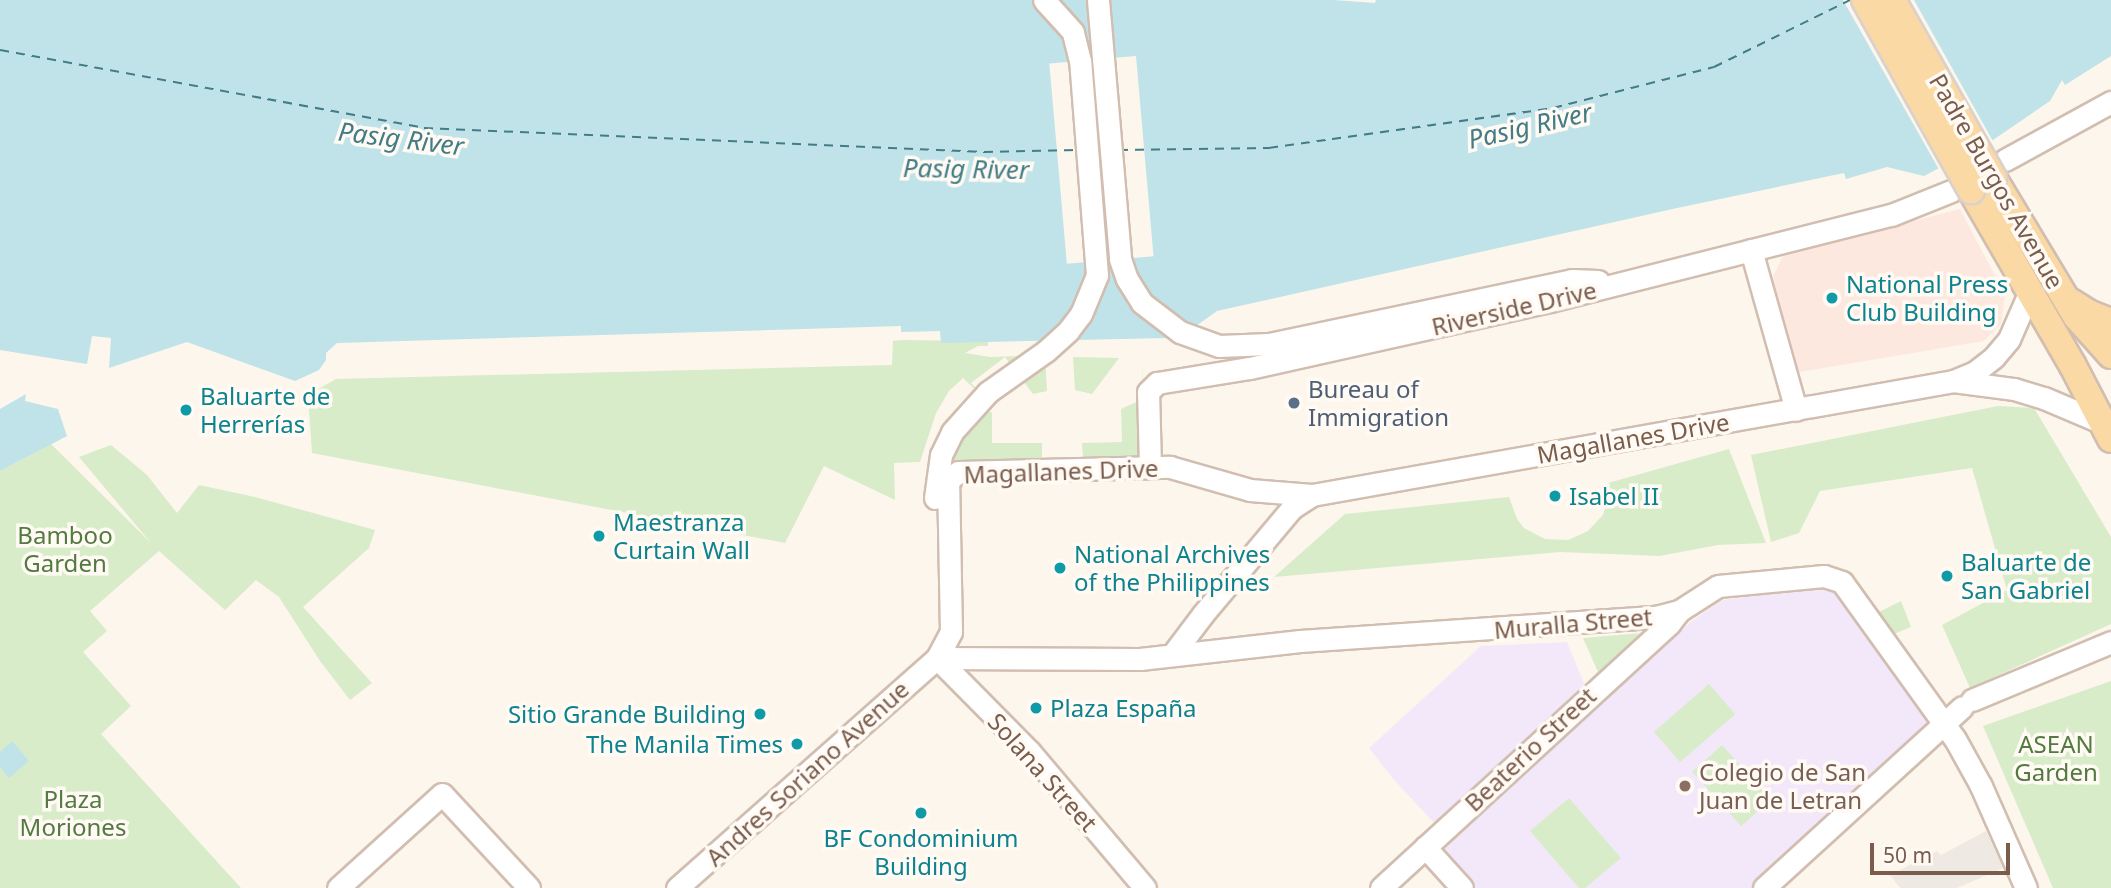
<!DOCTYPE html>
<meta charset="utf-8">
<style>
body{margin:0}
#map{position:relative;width:2111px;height:888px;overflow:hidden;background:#fdf6ec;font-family:"Noto Sans",sans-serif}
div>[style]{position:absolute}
.commercial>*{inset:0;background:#fde8e0}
.industrial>*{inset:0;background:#efe9e4}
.education>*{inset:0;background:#f3e8fa}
.green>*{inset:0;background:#d8ecc9;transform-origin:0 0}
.water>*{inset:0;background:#bfe3e8}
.pier>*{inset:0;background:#fdf6ec;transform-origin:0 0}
.ferry>*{height:2px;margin-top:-1px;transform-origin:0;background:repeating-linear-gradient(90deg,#437c86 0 9px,transparent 0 16px)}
.roads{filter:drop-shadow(2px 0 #d1beb0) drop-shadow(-2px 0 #d1beb0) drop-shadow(0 2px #d1beb0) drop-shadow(0 -2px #d1beb0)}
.minor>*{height:21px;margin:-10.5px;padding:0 10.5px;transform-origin:10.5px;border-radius:10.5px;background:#fff}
.major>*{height:26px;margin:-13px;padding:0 13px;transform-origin:13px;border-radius:13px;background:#fbd9a5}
.bridges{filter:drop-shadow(2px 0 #dad1cd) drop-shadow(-2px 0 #dad1cd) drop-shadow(0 2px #dad1cd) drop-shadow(0 -2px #dad1cd)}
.major-bridge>*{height:26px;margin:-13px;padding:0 13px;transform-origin:13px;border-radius:13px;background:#fbd9a5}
.dots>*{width:19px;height:19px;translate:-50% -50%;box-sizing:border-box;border:4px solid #fffaf3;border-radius:50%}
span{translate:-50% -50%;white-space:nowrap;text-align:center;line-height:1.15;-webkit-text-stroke:7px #fffaf3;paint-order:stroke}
.street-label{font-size:24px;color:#7a5c4d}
.culture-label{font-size:24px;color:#0d838f}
.left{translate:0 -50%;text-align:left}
.right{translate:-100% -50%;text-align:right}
.service-label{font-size:24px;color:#4e5e75}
.park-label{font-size:24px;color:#537a41}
.education-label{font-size:24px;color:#785e54}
.water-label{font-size:26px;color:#437c86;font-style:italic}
.scale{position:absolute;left:1870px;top:843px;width:140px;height:32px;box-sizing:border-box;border:4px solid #7a5c4d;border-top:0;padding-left:9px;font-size:21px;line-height:24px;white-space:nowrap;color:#7a5c4d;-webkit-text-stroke:5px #fffaf3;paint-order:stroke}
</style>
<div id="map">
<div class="commercial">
<div style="clip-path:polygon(1960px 209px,2005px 295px,2001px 324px,1984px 341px,1794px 373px,1773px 277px,1784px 254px)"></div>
</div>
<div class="industrial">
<div style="clip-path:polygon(1986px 831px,2003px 868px,1957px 888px,1900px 888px,1890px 875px,1937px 851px,1941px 855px)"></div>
</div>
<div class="education">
<div style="clip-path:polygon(1808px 588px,1823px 588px,1835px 593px,1930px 723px,1753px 888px,1473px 888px,1438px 849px,1692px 621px,1713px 606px,1723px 600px)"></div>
<div style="clip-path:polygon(1567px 642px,1585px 686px,1436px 825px,1394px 780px,1369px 748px,1481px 646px)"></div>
</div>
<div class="green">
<div style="clip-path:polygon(901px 340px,988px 341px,988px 346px,978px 346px,965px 353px,990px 357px,1045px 355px,1047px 391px,1033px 394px,1005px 357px,971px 383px,987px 399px,974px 413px,992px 412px,992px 443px,1042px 443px,1042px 458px,950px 460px,959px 432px,972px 412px,985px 399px,963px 378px,949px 391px,936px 413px,920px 462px,894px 463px,895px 500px,824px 466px,785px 543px,312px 453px,308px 395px,336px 379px,892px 365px,893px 341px)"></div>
<div style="clip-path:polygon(1073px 357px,1119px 358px,1092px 394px,1075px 390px)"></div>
<div style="clip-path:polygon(1142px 361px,1142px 374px,1144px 456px,1083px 457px,1082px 443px,1122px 442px,1121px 409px,1143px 399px)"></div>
<div style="clip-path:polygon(1998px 406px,2034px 408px,2111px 537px,2111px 624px,1970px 688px,1942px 625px,2007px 590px,1972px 468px,1820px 491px,1799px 533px,1771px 542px,1751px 455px)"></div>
<div style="clip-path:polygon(51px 444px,151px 543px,79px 457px,111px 445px,147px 475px,177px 513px,199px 485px,255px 497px,375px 530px,369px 548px,303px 607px,372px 683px,350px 700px,320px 661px,279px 597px,256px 580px,225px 610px,159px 551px,90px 611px,107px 631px,83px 652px,131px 706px,101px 734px,241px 888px,0 888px,0 471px)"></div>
<div style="clip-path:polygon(1729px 449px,1766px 543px,1718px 545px,1659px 556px,1560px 552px,1274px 577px,1345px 514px,1509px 497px,1517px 519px,1524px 528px,1545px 539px,1568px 540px,1588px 531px,1603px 515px,1609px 494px,1608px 483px)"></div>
<div style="clip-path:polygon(1901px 601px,1911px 627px,1894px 634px,1879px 612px)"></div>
<div style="clip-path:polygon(1643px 633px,1598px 672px,1583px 638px)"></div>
<div style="clip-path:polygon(2111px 681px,2111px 888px,2053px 888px,1983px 726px)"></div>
<div style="left:1709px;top:684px;width:40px;height:73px;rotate:49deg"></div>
<div style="left:1722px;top:745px;width:73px;height:40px;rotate:48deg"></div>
<div style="clip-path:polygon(1569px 798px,1621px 858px,1585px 888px,1579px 888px,1530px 831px)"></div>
</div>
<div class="water">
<div style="clip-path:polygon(0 0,1334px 0,1375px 3px,1376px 0,2111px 0,2111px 56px,2065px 85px,2062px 80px,2050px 101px,1993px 140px,1924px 176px,1887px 167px,1846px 179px,1844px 173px,1677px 208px,1217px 311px,1189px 331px,1168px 338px,941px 343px,940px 331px,901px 332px,901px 326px,337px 343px,326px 353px,326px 360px,319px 370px,295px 381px,187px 342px,109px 368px,111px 338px,92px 336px,87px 364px,0 350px)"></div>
<div style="clip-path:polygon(26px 394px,25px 401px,58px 409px,67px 436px,0 471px,0 409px)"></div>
<div style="clip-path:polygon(12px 741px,29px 761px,9px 778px,0 767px,0 752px)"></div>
</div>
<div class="pier">
<div style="clip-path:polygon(1843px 0,1914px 0,1994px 143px,1941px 173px)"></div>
<div style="left:1136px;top:56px;width:201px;height:87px;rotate:85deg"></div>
</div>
<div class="ferry">
<div style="left:0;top:50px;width:431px;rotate:10.4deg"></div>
<div style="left:424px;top:128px;width:561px;rotate:2.45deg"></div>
<div style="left:984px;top:152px;width:94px;rotate:-1.2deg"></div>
<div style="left:1119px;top:150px;width:150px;rotate:-0.8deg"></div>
<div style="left:1269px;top:148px;width:287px;rotate:-8deg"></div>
<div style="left:1553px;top:108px;width:166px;rotate:-14.3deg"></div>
<div style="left:1714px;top:67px;width:152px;rotate:-26.2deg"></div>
</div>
<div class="roads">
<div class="minor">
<div style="left:1098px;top:0;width:260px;rotate:85.1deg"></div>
<div style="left:1120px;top:259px;width:21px;rotate:71deg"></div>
<div style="left:1127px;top:279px;width:28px;rotate:58deg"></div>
<div style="left:1142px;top:303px;width:48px;rotate:37.3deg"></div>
<div style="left:1180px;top:332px;width:41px;rotate:19.7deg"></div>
<div style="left:1219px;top:346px;width:50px;rotate:-2.3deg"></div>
<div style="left:1269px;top:344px;width:310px;rotate:-11.9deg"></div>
<div style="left:1572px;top:280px;width:26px;rotate:2deg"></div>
<div style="left:2005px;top:160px;width:121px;rotate:-28.7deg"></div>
<div style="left:1751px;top:250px;width:166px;rotate:74.3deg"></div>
<div style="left:1956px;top:380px;width:21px;rotate:-23deg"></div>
<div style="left:1975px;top:372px;width:24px;rotate:-38deg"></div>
<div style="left:1994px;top:357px;width:23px;rotate:-50deg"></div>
<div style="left:2009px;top:339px;width:52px;rotate:-66.4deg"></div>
<div style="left:1150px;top:466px;width:74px;rotate:-91.5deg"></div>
<div style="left:1148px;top:392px;width:13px;rotate:-45deg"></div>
<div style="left:1157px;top:383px;width:94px;rotate:-9.2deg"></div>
<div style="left:1250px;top:368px;width:307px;rotate:-12.6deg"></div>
<div style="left:1550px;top:301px;width:352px;rotate:-14.2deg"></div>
<div style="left:1891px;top:215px;width:65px;rotate:-21.8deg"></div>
<div style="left:935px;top:498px;width:43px;rotate:-82.1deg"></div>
<div style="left:941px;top:455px;width:25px;rotate:-64deg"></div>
<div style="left:952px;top:432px;width:54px;rotate:-48deg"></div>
<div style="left:988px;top:392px;width:71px;rotate:-35.3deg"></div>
<div style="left:1046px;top:351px;width:30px;rotate:-42deg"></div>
<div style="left:1068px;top:331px;width:21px;rotate:-53deg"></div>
<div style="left:1081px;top:314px;width:42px;rotate:-67.7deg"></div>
<div style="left:1097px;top:275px;width:215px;rotate:-94.5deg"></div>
<div style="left:1080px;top:61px;width:30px;rotate:-104deg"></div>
<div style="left:1073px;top:32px;width:43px;rotate:-132.2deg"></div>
<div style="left:1172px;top:655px;width:51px;rotate:-52.9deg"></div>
<div style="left:1203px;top:614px;width:138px;rotate:-50deg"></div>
<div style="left:1292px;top:508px;width:24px;rotate:-33deg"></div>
<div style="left:937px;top:658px;width:203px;rotate:0.3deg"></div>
<div style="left:1140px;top:659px;width:161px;rotate:-6.4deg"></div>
<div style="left:1300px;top:641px;width:357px;rotate:-3.9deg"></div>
<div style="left:1656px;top:617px;width:24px;rotate:-15deg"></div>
<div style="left:1679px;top:611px;width:46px;rotate:-32.7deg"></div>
<div style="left:1718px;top:586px;width:106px;rotate:-5.4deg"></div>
<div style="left:1824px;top:576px;width:19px;rotate:18deg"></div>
<div style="left:1842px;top:582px;width:193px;rotate:54.3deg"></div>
<div style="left:1955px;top:739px;width:54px;rotate:61deg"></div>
<div style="left:1981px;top:786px;width:111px;rotate:66.2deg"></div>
<div style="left:937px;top:658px;width:132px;rotate:45.3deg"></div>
<div style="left:1030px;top:752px;width:178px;rotate:49.8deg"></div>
<div style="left:1972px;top:700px;width:151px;rotate:-22.6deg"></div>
<div style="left:1425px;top:847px;width:55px;rotate:47.9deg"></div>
<div style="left:338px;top:888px;width:140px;rotate:-42.1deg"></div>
<div style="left:442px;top:794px;width:128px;rotate:47.2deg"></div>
<div style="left:677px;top:888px;width:347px;rotate:-41.5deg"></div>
<div style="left:937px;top:658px;width:30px;rotate:-62deg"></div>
<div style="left:951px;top:632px;width:151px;rotate:-91.1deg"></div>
<div style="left:948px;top:481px;width:13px;rotate:-42deg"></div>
<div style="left:958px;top:472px;width:212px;rotate:-1.4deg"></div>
<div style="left:1170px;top:467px;width:83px;rotate:16deg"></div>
<div style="left:1250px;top:490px;width:62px;rotate:4.6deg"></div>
<div style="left:1312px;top:495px;width:651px;rotate:-10.08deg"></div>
<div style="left:1953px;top:381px;width:62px;rotate:7.5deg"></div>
<div style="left:2014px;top:389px;width:31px;rotate:17deg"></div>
<div style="left:2044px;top:398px;width:64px;rotate:23deg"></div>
<div style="left:1381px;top:888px;width:391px;rotate:-42.5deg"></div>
<div style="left:1669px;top:624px;width:16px;rotate:-52deg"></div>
<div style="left:1764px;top:888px;width:268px;rotate:-42.4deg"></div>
</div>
<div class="major">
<div style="left:1993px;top:178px;width:162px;rotate:58.9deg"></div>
<div style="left:2077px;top:317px;width:51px;rotate:48.2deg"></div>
<div style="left:1971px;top:190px;width:203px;rotate:59.9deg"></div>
<div style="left:2073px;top:366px;width:82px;rotate:62.5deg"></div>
<div style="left:2071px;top:302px;width:22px;rotate:32deg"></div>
<div style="left:2090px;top:314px;width:22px;rotate:21deg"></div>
</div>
</div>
<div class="bridges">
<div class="major-bridge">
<div style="left:1865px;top:0;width:218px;rotate:60.8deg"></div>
<div style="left:1892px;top:0;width:205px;rotate:60.4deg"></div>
</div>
</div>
<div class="dots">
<div style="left:1832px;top:298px;background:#0f9aa8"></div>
<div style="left:1294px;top:403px;background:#5c6f8a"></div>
<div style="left:186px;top:410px;background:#0f9aa8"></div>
<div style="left:1555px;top:496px;background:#0f9aa8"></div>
<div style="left:599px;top:536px;background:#0f9aa8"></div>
<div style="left:1060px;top:568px;background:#0f9aa8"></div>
<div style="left:1947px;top:576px;background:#0f9aa8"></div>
<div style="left:1036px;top:708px;background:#0f9aa8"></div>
<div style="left:760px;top:714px;background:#0f9aa8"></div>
<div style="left:797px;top:744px;background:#0f9aa8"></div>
<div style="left:1685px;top:786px;background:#8d6e63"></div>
<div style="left:921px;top:813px;background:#0f9aa8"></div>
</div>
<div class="street-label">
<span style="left:1997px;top:181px;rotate:60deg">Padre Burgos Avenue</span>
<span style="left:1514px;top:308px;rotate:-13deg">Riverside Drive</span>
<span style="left:1633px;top:438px;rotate:-10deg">Magallanes Drive</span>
<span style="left:1061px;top:471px;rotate:-2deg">Magallanes Drive</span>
<span style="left:1573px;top:623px;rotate:-5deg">Muralla Street</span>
<span style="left:1530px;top:749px;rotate:-43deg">Beaterio Street</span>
<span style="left:1043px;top:772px;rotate:48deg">Solana Street</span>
<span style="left:807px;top:773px;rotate:-42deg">Andres Soriano Avenue</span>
</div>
<div class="culture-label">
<span class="left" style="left:1846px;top:298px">National Press<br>Club Building</span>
<span class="left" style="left:200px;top:410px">Baluarte de<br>Herrerías</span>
<span class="left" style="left:1569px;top:496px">Isabel II</span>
<span class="left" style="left:613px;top:536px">Maestranza<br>Curtain Wall</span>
<span class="left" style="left:1074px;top:568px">National Archives<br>of the Philippines</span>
<span class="left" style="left:1961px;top:576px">Baluarte de<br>San Gabriel</span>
<span class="left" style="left:1050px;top:708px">Plaza España</span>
<span class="right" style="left:746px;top:714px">Sitio Grande Building</span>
<span class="right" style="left:783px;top:744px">The Manila Times</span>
<span style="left:921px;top:852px">BF Condominium<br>Building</span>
</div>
<div class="service-label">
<span class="left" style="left:1308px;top:403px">Bureau of<br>Immigration</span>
</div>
<div class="park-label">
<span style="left:65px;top:549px">Bamboo<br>Garden</span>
<span style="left:2056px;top:758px">ASEAN<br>Garden</span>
<span style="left:73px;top:813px">Plaza<br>Moriones</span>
</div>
<div class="education-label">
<span class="left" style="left:1699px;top:786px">Colegio de San<br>Juan de Letran</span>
</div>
<div class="water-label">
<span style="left:1530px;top:126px;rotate:-13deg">Pasig River</span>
<span style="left:401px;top:139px;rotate:7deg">Pasig River</span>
<span style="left:966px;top:169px;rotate:1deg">Pasig River</span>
</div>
<div class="scale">50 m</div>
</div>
